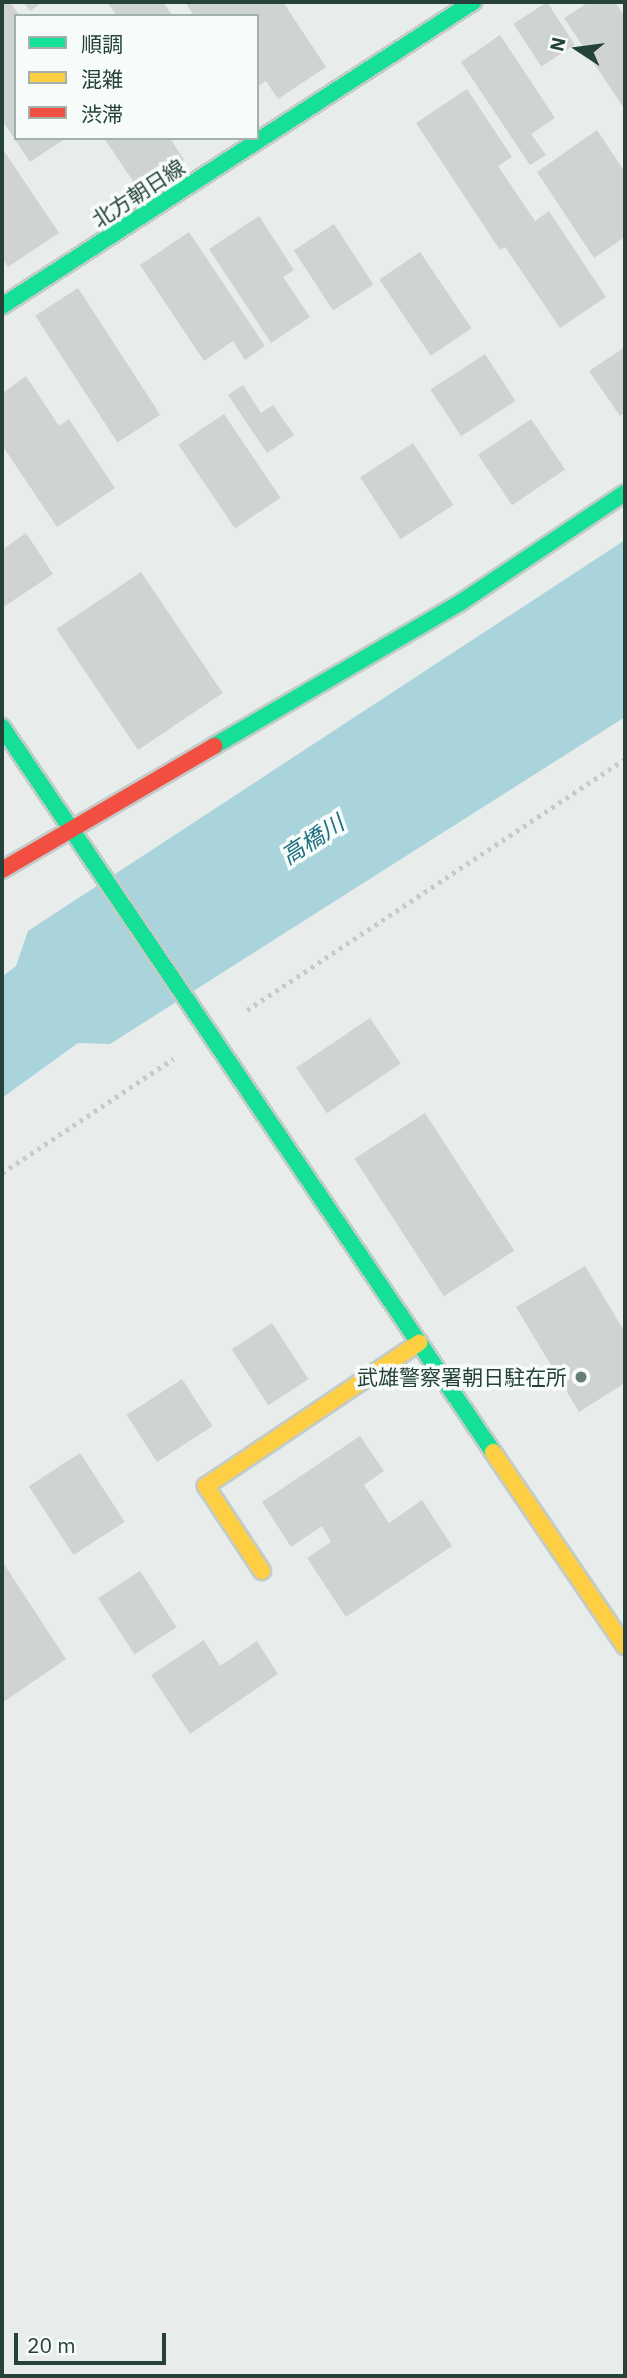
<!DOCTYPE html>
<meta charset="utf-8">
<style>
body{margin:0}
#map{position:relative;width:627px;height:2378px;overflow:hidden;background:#e8edeb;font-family:"IBM Plex Sans","Noto Sans JP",sans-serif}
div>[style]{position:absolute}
.water>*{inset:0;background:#a9d4db}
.building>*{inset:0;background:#cfd4d2;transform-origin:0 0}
.path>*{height:4.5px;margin-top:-2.25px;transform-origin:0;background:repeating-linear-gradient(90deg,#c3ccca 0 3.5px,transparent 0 8.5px)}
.roads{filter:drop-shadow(2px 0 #c3cbc8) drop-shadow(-2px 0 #c3cbc8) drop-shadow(0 2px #c3cbc8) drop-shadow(0 -2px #c3cbc8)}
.fast>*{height:16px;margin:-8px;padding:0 8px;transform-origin:8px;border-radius:8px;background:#16e098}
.slow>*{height:16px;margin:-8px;padding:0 8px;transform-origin:8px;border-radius:8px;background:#ffcf43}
.jam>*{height:16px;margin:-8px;padding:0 8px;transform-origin:8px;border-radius:8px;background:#f24e42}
.dots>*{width:19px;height:19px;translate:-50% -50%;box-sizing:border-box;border:4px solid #f7fbf9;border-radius:50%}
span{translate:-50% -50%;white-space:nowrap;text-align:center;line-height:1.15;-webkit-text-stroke:7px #f7fbf9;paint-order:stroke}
.street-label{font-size:21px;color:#24423a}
.poi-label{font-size:21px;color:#24423a}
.right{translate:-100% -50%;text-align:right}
.water-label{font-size:23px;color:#1c6f80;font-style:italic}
.frame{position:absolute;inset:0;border:4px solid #24423a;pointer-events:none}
.legend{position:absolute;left:14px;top:14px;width:245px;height:126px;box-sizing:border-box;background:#f7fbf9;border:2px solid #a3b1ad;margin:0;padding:9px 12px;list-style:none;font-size:21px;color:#24423a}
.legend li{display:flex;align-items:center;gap:14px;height:35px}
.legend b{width:35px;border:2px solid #a3b1ad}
.north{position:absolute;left:543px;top:14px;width:70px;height:70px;-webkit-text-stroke:5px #f7fbf9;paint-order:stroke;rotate:283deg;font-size:19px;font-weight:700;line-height:28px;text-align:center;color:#24423a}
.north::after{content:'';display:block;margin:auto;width:24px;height:32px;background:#24423a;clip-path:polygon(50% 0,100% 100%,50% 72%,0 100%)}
.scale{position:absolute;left:14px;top:2333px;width:152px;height:32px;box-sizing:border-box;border:4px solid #24423a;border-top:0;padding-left:9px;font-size:21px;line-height:24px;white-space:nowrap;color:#24423a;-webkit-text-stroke:5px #f7fbf9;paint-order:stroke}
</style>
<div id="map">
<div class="water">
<div style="clip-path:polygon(625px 540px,625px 717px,110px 1044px,78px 1043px,2px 1098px,2px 977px,16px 966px,28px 931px)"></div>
</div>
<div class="building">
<div style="clip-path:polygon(2px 2px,10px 2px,20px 16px,16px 16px,16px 138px,66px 138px,30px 162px,2px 120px)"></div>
<div style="clip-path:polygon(24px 2px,43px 2px,30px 11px)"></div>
<div style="clip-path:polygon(107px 2px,163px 2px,173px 16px,117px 16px)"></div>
<div style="clip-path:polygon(185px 2px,283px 2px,326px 67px,278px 99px,266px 81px,257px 87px,257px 16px,194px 16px)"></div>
<div style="left:547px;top:2px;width:51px;height:40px;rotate:57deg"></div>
<div style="clip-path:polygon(589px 2px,615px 2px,625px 17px,625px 110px,564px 18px)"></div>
<div style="clip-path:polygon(500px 35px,555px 118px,531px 134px,546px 155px,530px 165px,461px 62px)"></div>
<div style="clip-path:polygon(467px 89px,512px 157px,498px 166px,535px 221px,549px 211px,606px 297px,560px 328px,505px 247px,500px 250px,416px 123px)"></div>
<div style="clip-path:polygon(597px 130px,625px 172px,625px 237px,594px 258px,537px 172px)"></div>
<div style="clip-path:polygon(104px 138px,170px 138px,184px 160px,139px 190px)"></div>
<div style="clip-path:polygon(2px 148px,59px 233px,8px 267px,2px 257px)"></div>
<div style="clip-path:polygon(259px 216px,294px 270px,283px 277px,310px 317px,271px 343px,209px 249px)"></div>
<div style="left:334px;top:224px;width:72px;height:48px;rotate:57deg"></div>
<div style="clip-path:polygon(189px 232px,265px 346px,245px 360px,233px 341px,204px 361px,140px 265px)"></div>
<div style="left:420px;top:252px;width:92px;height:49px;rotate:56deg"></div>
<div style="left:78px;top:288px;width:151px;height:51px;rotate:57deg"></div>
<div style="clip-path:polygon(625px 347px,625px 413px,620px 416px,589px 371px)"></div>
<div style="left:485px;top:354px;width:56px;height:65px;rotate:57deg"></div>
<div style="clip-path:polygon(26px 376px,59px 426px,69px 419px,115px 488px,57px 527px,2px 445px,2px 389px,4px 392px)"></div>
<div style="clip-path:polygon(243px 385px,261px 413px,273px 405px,294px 435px,267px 453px,228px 395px)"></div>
<div style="left:224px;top:414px;width:101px;height:55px;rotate:56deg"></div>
<div style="left:531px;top:419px;width:61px;height:64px;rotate:56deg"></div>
<div style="left:413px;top:443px;width:74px;height:63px;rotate:57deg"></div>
<div style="clip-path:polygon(26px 533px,53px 574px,2px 608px,2px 550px)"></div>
<div style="left:141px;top:572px;width:146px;height:102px;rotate:56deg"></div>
<div style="left:370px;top:1018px;width:55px;height:89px;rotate:56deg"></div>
<div style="left:425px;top:1113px;width:164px;height:84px;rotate:57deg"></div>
<div style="clip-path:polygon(585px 1266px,625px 1332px,625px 1383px,579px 1412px,516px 1307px)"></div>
<div style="left:272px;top:1323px;width:67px;height:48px;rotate:57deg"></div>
<div style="left:182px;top:1379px;width:56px;height:66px;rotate:57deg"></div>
<div style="clip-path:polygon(360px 1436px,384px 1471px,364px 1485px,389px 1523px,422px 1500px,452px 1546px,346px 1617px,307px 1558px,331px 1542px,322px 1526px,291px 1547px,262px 1502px)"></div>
<div style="left:80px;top:1453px;width:82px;height:61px;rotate:57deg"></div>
<div style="clip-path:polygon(2px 1561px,66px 1659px,2px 1703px)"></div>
<div style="left:140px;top:1571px;width:67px;height:50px;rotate:57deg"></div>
<div style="clip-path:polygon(204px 1640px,220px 1666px,257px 1641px,278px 1674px,190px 1734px,151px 1675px)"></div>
</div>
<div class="path">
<div style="left:247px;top:1010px;width:454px;rotate:-33.6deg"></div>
<div style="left:2px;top:1173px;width:206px;rotate:-33.7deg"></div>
</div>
<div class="roads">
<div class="fast">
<div style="left:2px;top:306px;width:561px;rotate:-32.84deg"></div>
<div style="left:2px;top:727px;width:876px;rotate:55.89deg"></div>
<div style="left:214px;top:746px;width:285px;rotate:-30.2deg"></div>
<div style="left:460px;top:603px;width:198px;rotate:-33.7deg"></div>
</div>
<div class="slow">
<div style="left:493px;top:1452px;width:235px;rotate:55.8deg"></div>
<div style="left:262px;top:1571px;width:102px;rotate:-123.4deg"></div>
<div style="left:206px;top:1486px;width:257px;rotate:-33.9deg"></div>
</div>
<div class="jam">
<div style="left:2px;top:870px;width:246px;rotate:-30.3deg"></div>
</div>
</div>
<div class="dots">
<div style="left:581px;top:1377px;background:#697e78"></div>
</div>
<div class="street-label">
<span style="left:138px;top:193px;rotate:-33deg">北方朝日線</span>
</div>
<div class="poi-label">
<span class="right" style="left:567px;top:1377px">武雄警察署朝日駐在所</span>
</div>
<div class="water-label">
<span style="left:312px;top:839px;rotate:-33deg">高橋川</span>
</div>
<div class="frame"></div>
<ul class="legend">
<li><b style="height:9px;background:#16e098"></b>順調</li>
<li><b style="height:9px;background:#ffcf43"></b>混雑</li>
<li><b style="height:9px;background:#f24e42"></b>渋滞</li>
</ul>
<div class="north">N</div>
<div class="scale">20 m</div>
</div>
